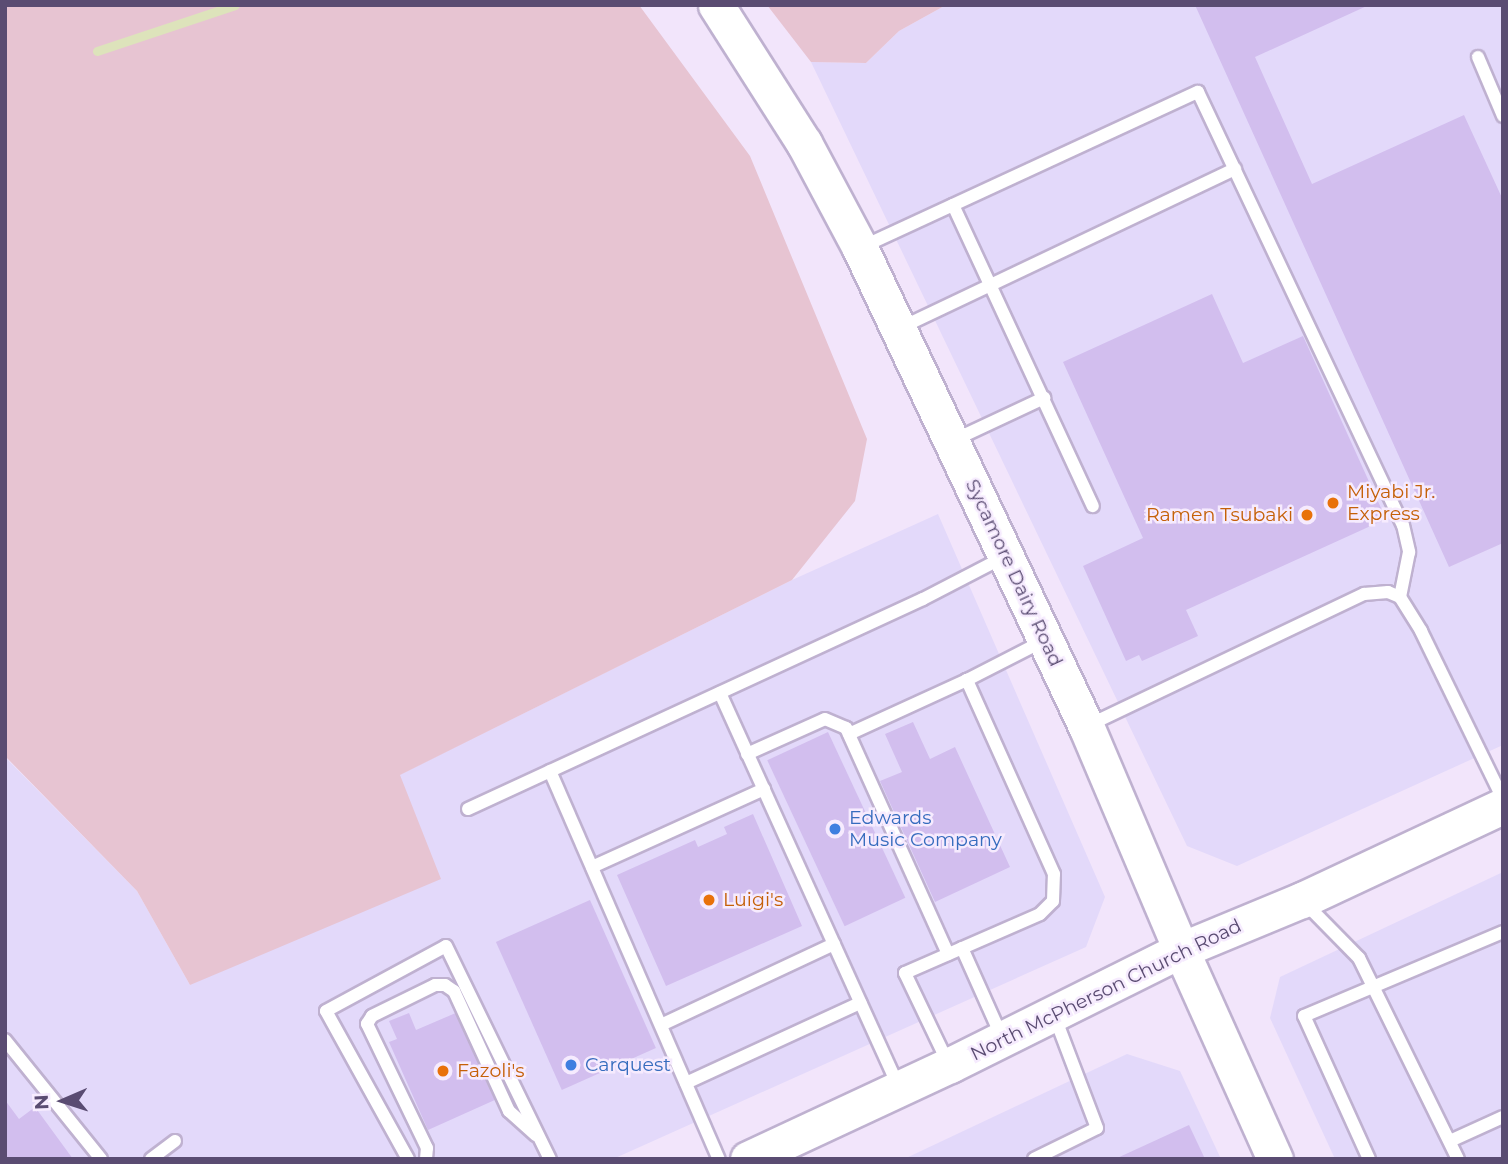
<!DOCTYPE html>
<style>
body{margin:0}
#map{position:relative;width:1508px;height:1164px;overflow:hidden;background:#f2e5fb;font-family:Montserrat,sans-serif}
div>[style]{position:absolute}
.commercial>*{inset:0;background:#e3d9fa}
.green>*{inset:0;background:#e7c4d2}
.stream>*{height:9px;margin:-4.5px;padding:0 4.5px;transform-origin:4.5px;border-radius:4.5px;background:#dde3bb}
.building>*{inset:0;background:#d2beee;transform-origin:0 0}
.roads{filter:drop-shadow(2px 0 #bfb1d0) drop-shadow(-2px 0 #bfb1d0) drop-shadow(0 2px #bfb1d0) drop-shadow(0 -2px #bfb1d0)}
.lane>*{height:12px;margin:-6px;padding:0 6px;transform-origin:6px;border-radius:6px;background:#fff}
.secondary>*{height:35px;margin:-17.5px;padding:0 17.5px;transform-origin:17.5px;border-radius:17.5px;background:#fff}
.dots>*{width:19px;height:19px;translate:-50% -50%;box-sizing:border-box;border:4px solid #f6ebfe;border-radius:50%}
span{translate:-50% -50%;white-space:nowrap;text-align:center;line-height:1.15;-webkit-text-stroke:5px #f6ebfe;paint-order:stroke}
.food-label{font-size:19px;color:#c56008}
.left{translate:0 -50%;text-align:left}
.right{translate:-100% -50%;text-align:right}
.street-label{font-size:19px;color:#5a4c72}
.shop-label{font-size:19px;color:#366cbe}
.frame{position:absolute;inset:0;border:7px solid #5a4c72;pointer-events:none}
.north{position:absolute;left:28px;top:1066px;width:70px;height:70px;-webkit-text-stroke:5px #f6ebfe;paint-order:stroke;rotate:267deg;font-size:19px;font-weight:700;line-height:28px;text-align:center;color:#5a4c72}
.north::after{content:'';display:block;margin:auto;width:24px;height:32px;background:#5a4c72;clip-path:polygon(50% 0,100% 100%,50% 72%,0 100%)}
</style>
<div id="map">
<div class="commercial">
<div style="clip-path:polygon(946px 5px,1503px 5px,1503px 745px,1237px 866px,1187px 846px,811px 62px,866px 63px,899px 31px)"></div>
<div style="clip-path:polygon(938px 514px,1105px 897px,1086px 947px,613px 1159px,5px 1159px,5px 757px,137px 891px,190px 985px,399px 775px,792px 580px)"></div>
<div style="clip-path:polygon(1503px 872px,1503px 1159px,1335px 1159px,1270px 1018px,1280px 977px)"></div>
<div style="clip-path:polygon(1127px 1054px,1180px 1071px,1221px 1159px,904px 1159px)"></div>
</div>
<div class="green">
<div style="clip-path:polygon(5px 5px,639px 5px,750px 156px,867px 439px,855px 501px,792px 580px,400px 775px,441px 879px,190px 985px,137px 891px,5px 756px)"></div>
<div style="clip-path:polygon(767px 5px,946px 5px,899px 31px,866px 63px,811px 62px)"></div>
</div>
<div class="stream">
<div style="left:97px;top:51px;width:145px;rotate:-18.4deg"></div>
</div>
<div class="building">
<div style="clip-path:polygon(1195px 5px,1369px 5px,1255px 57px,1312px 184px,1464px 115px,1503px 200px,1503px 543px,1449px 567px)"></div>
<div style="clip-path:polygon(1212px 294px,1243px 363px,1303px 336px,1386px 519px,1186px 610px,1198px 636px,1142px 661px,1139px 655px,1126px 661px,1083px 566px,1143px 538px,1063px 362px)"></div>
<div style="clip-path:polygon(913px 722px,930px 759px,955px 747px,1010px 867px,935px 902px,880px 781px,902px 772px,885px 734px)"></div>
<div style="left:828px;top:732px;width:183px;height:67px;rotate:65deg"></div>
<div style="clip-path:polygon(753px 814px,802px 926px,666px 986px,617px 875px,695px 840px,698px 847px,727px 834px,724px 827px)"></div>
<div style="left:590px;top:900px;width:162px;height:103px;rotate:66deg"></div>
<div style="clip-path:polygon(458px 1012px,497px 1099px,428px 1130px,389px 1042px,397px 1039px,389px 1021px,409px 1013px,416px 1030px)"></div>
<div style="clip-path:polygon(5px 1100px,19px 1119px,35px 1107px,73px 1159px,5px 1159px)"></div>
<div style="clip-path:polygon(1189px 1125px,1205px 1159px,1115px 1159px)"></div>
</div>
<div class="roads">
<div class="lane">
<div style="left:1478px;top:57px;width:64px;rotate:67deg"></div>
<div style="left:953px;top:205px;width:332px;rotate:65.1deg"></div>
<div style="left:862px;top:247px;width:370px;rotate:-24.8deg"></div>
<div style="left:1198px;top:92px;width:479px;rotate:64.7deg"></div>
<div style="left:1403px;top:525px;width:28px;rotate:77deg"></div>
<div style="left:1409px;top:552px;width:46px;rotate:101.3deg"></div>
<div style="left:900px;top:328px;width:371px;rotate:-25.4deg"></div>
<div style="left:952px;top:441px;width:102px;rotate:-25.1deg"></div>
<div style="left:720px;top:693px;width:434px;rotate:65.6deg"></div>
<div style="left:1087px;top:726px;width:307px;rotate:-25.5deg"></div>
<div style="left:1364px;top:594px;width:24px;rotate:-5deg"></div>
<div style="left:1388px;top:592px;width:13px;rotate:23deg"></div>
<div style="left:1400px;top:597px;width:40px;rotate:58deg"></div>
<div style="left:1421px;top:631px;width:187px;rotate:64deg"></div>
<div style="left:849px;top:734px;width:130px;rotate:-24.6deg"></div>
<div style="left:747px;top:754px;width:85px;rotate:-24.2deg"></div>
<div style="left:825px;top:719px;width:23px;rotate:23deg"></div>
<div style="left:846px;top:728px;width:248px;rotate:65.7deg"></div>
<div style="left:550px;top:771px;width:423px;rotate:66.5deg"></div>
<div style="left:468px;top:809px;width:501px;rotate:-24.78deg"></div>
<div style="left:923px;top:599px;width:89px;rotate:-27.4deg"></div>
<div style="left:592px;top:867px;width:189px;rotate:-24.4deg"></div>
<div style="left:1305px;top:903px;width:77px;rotate:45.5deg"></div>
<div style="left:1359px;top:958px;width:224px;rotate:63.8deg"></div>
<div style="left:962px;top:948px;width:95px;rotate:65.9deg"></div>
<div style="left:661px;top:1025px;width:191px;rotate:-25.1deg"></div>
<div style="left:5px;top:1040px;width:153px;rotate:51.1deg"></div>
<div style="left:949px;top:1065px;width:102px;rotate:-115.6deg"></div>
<div style="left:905px;top:973px;width:147px;rotate:-23.6deg"></div>
<div style="left:1040px;top:914px;width:18px;rotate:-45deg"></div>
<div style="left:1053px;top:901px;width:27px;rotate:-88deg"></div>
<div style="left:1054px;top:874px;width:213px;rotate:-114.2deg"></div>
<div style="left:967px;top:680px;width:88px;rotate:-27.1deg"></div>
<div style="left:686px;top:1083px;width:192px;rotate:-24.7deg"></div>
<div style="left:1450px;top:1141px;width:58px;rotate:-24.4deg"></div>
<div style="left:151px;top:1159px;width:30px;rotate:-37deg"></div>
<div style="left:408px;top:1159px;width:169px;rotate:-119deg"></div>
<div style="left:326px;top:1011px;width:136px;rotate:-28.4deg"></div>
<div style="left:446px;top:946px;width:237px;rotate:64deg"></div>
<div style="left:426px;top:1159px;width:11px;rotate:-85deg"></div>
<div style="left:427px;top:1148px;width:138px;rotate:-115.8deg"></div>
<div style="left:367px;top:1024px;width:9px;rotate:-58deg"></div>
<div style="left:372px;top:1016px;width:70px;rotate:-26.2deg"></div>
<div style="left:435px;top:985px;width:10px"></div>
<div style="left:445px;top:985px;width:11px;rotate:34deg"></div>
<div style="left:454px;top:991px;width:132px;rotate:65.4deg"></div>
<div style="left:509px;top:1111px;width:36px;rotate:42deg"></div>
<div style="left:1034px;top:1159px;width:70px;rotate:-26.2deg"></div>
<div style="left:1097px;top:1128px;width:121px;rotate:-110.8deg"></div>
<div style="left:1369px;top:1159px;width:157px;rotate:-114.4deg"></div>
<div style="left:1304px;top:1016px;width:216px;rotate:-22.9deg"></div>
</div>
<div class="secondary">
<div style="left:716px;top:5px;width:164px;rotate:57.5deg"></div>
<div style="left:804px;top:143px;width:119px;rotate:61.9deg"></div>
<div style="left:860px;top:248px;width:529px;rotate:64.7deg"></div>
<div style="left:1086px;top:726px;width:243px;rotate:67deg"></div>
<div style="left:1181px;top:950px;width:229px;rotate:65.8deg"></div>
<div style="left:748px;top:1159px;width:223px;rotate:-25deg"></div>
<div style="left:950px;top:1065px;width:258px;rotate:-26.5deg"></div>
<div style="left:1181px;top:950px;width:131px;rotate:-22.5deg"></div>
<div style="left:1302px;top:900px;width:222px;rotate:-25.1deg"></div>
</div>
</div>
<div class="dots">
<div style="left:1333px;top:503px;background:#e8710a"></div>
<div style="left:1307px;top:515px;background:#e8710a"></div>
<div style="left:835px;top:829px;background:#3f7fe0"></div>
<div style="left:709px;top:900px;background:#e8710a"></div>
<div style="left:571px;top:1065px;background:#3f7fe0"></div>
<div style="left:443px;top:1071px;background:#e8710a"></div>
</div>
<div class="food-label">
<span class="left" style="left:1347px;top:503px">Miyabi Jr.<br>Express</span>
<span class="right" style="left:1293px;top:515px">Ramen Tsubaki</span>
<span class="left" style="left:723px;top:900px">Luigi's</span>
<span class="left" style="left:457px;top:1071px">Fazoli's</span>
</div>
<div class="street-label">
<span style="left:1014px;top:573px;rotate:65deg">Sycamore Dairy Road</span>
<span style="left:1106px;top:990px;rotate:-26deg">North McPherson Church Road</span>
</div>
<div class="shop-label">
<span class="left" style="left:849px;top:829px">Edwards<br>Music Company</span>
<span class="left" style="left:585px;top:1065px">Carquest</span>
</div>
<div class="frame"></div>
<div class="north">N</div>
</div>
